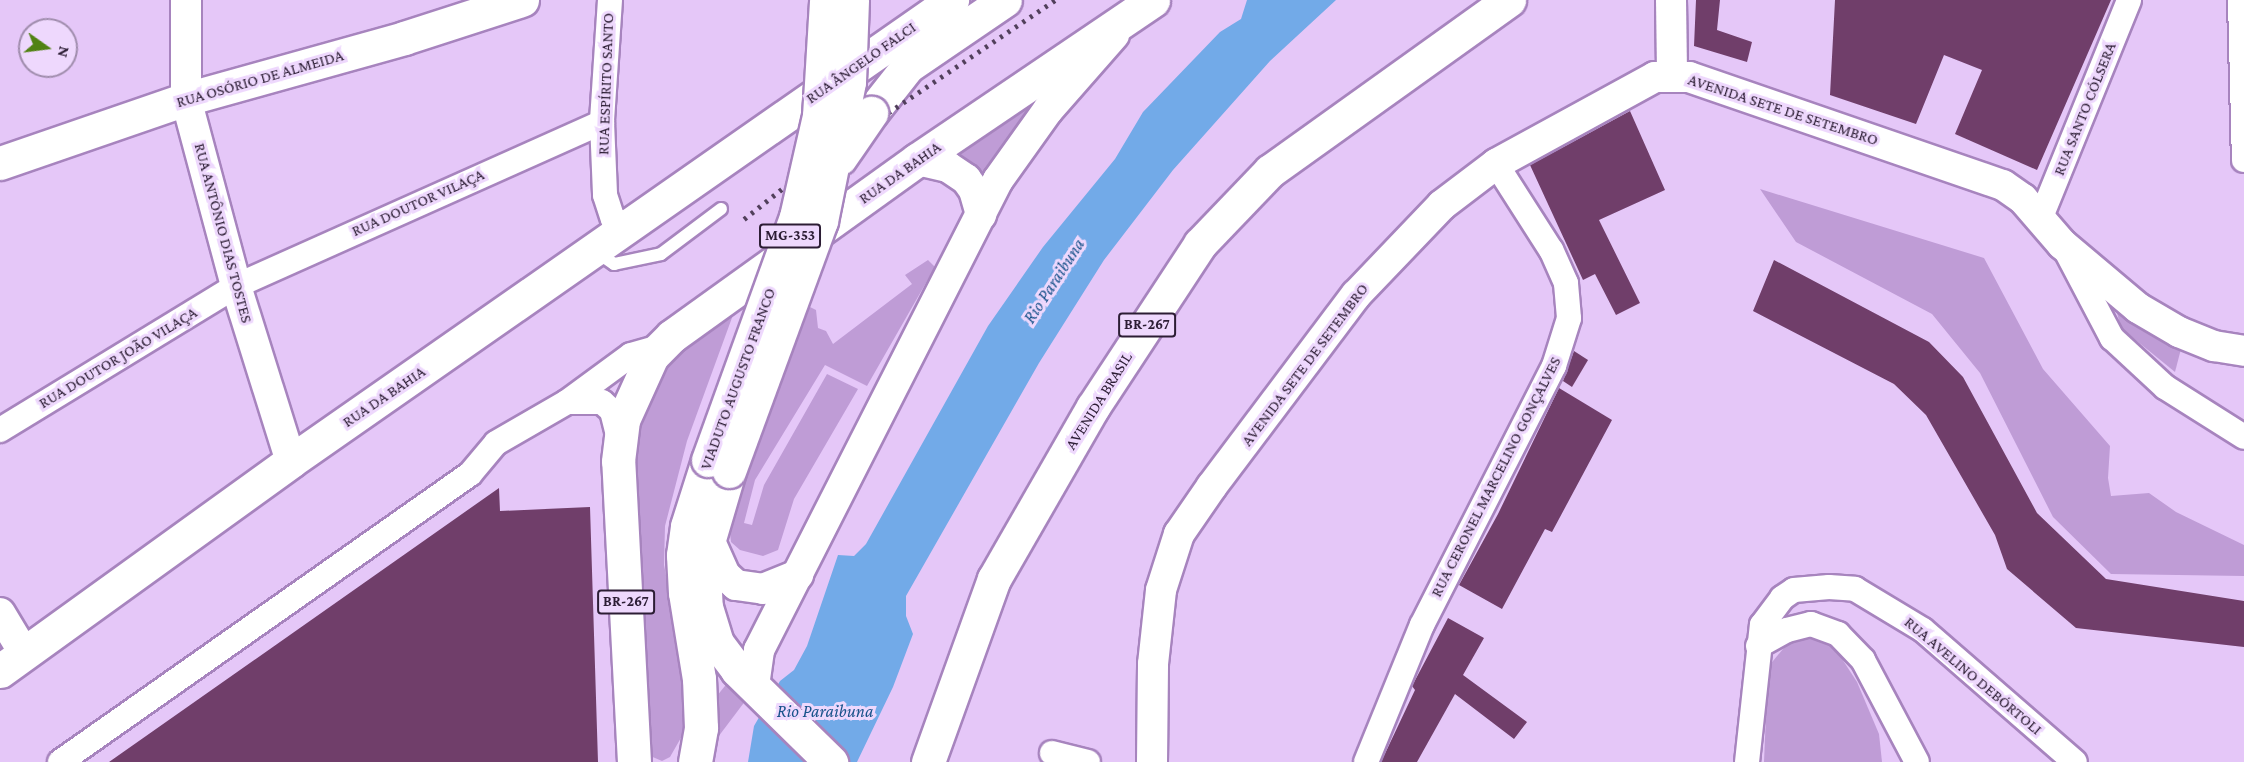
<!DOCTYPE html>
<meta charset="utf-8">
<style>
body{margin:0}
#map{position:relative;width:2244px;height:762px;overflow:hidden;background:#e5c7f8;font-family:"Crimson Pro",serif}
div>[style]{position:absolute}
.green>*{inset:0;background:#bf9cd6}
.water>*{inset:0;background:#72aae8}
.building>*{inset:0;background:#703e6a}
.roads{filter:drop-shadow(2px 0 #a784be) drop-shadow(-2px 0 #a784be) drop-shadow(0 2px #a784be) drop-shadow(0 -2px #a784be)}
.service>*{height:12px;margin:-6px;padding:0 6px;transform-origin:6px;border-radius:6px;background:#fff}
.minor>*{height:24px;margin:-12px;padding:0 12px;transform-origin:12px;border-radius:12px;background:#fff}
.tertiary>*{height:30px;margin:-15px;padding:0 15px;transform-origin:15px;border-radius:15px;background:#fff}
.secondary>*{height:33px;margin:-16.5px;padding:0 16.5px;transform-origin:16.5px;border-radius:16.5px;background:#fff}
.primary>*{height:33px;margin:-16.5px;padding:0 16.5px;transform-origin:16.5px;border-radius:16.5px;background:#fff}
.trunk>*{height:33px;margin:-16.5px;padding:0 16.5px;transform-origin:16.5px;border-radius:16.5px;background:#fff}
.rail>*{height:4.5px;margin-top:-2.25px;transform-origin:0;background:repeating-linear-gradient(90deg,#513f5b 0 3px,transparent 0 9px)}
.bridges{filter:drop-shadow(2px 0 #a784be) drop-shadow(-2px 0 #a784be) drop-shadow(0 2px #a784be) drop-shadow(0 -2px #a784be)}
.primary-bridge>*{height:33px;margin:-16.5px;padding:0 16.5px;transform-origin:16.5px;border-radius:16.5px;background:#fff}
span{translate:-50% -50%;white-space:nowrap;text-align:center;line-height:1.15;-webkit-text-stroke:6px #eed8fd;paint-order:stroke}
.shield-label span{padding:2px 4px;background:#eed8fd;border:2px solid;border-radius:4px;-webkit-text-stroke-width:0}
.shield-label{font-size:15px;color:#2c1d34;font-weight:700}
.street-label{font-size:16px;color:#2c1d34}
.water-label{font-size:18px;color:#19538b;font-style:italic}
.north{position:absolute;left:18px;top:18px;width:60px;height:60px;box-sizing:border-box;background:#eed8fd;border:2px solid #a08dad;border-radius:50%;rotate:104deg;font-size:16px;font-weight:700;line-height:24px;text-align:center;color:#2c1d34}
.north::after{content:'';display:block;margin:auto;width:21px;height:27px;background:#518213;clip-path:polygon(50% 0,100% 100%,50% 72%,0 100%)}
</style>
<div id="map">
<div class="green">
<div style="clip-path:polygon(1056px 80px,982px 181px,942px 157px)"></div>
<div style="clip-path:polygon(1760px 189px,1984px 258px,2043px 369px,2110px 446px,2108px 478px,2111px 496px,2149px 493px,2176px 512px,2244px 545px,2244px 576px,2111px 574px,2053px 517px,1980px 373px,1932px 314px,1796px 242px)"></div>
<div style="clip-path:polygon(928px 260px,935px 267px,867px 386px,825px 365px,755px 480px,744px 523px,752px 525px,764px 485px,827px 374px,858px 389px,794px 499px,778px 550px,763px 556px,740px 550px,731px 542px,729px 525px,744px 473px,808px 306px,816px 310px,818px 328px,826px 331px,833px 344px,912px 284px,905px 275px)"></div>
<div style="clip-path:polygon(737px 304px,687px 441px,665px 526px,664px 565px,687px 681px,686px 729px,670px 757px,662px 761px,648px 755px,630px 446px,660px 368px,686px 341px)"></div>
<div style="clip-path:polygon(2121px 307px,2182px 345px,2175px 372px,2121px 328px,2117px 313px)"></div>
<div style="clip-path:polygon(1811px 635px,1833px 645px,1857px 682px,1879px 734px,1882px 762px,1764px 762px,1768px 667px,1793px 637px)"></div>
<div style="clip-path:polygon(729px 681px,746px 700px,712px 745px,712px 702px)"></div>
</div>
<div class="water">
<div style="clip-path:polygon(1247px 0,1336px 0,1270px 61px,1173px 170px,1104px 260px,1039px 363px,906px 596px,906px 616px,913px 634px,893px 687px,857px 762px,748px 762px,754px 726px,780px 681px,794px 670px,807px 646px,838px 555px,854px 556px,866px 544px,988px 326px,1043px 247px,1115px 159px,1143px 112px,1220px 32px,1241px 19px)"></div>
</div>
<div class="building">
<div style="clip-path:polygon(1696px 0,1720px 0,1717px 30px,1752px 42px,1747px 62px,1694px 46px)"></div>
<div style="clip-path:polygon(1835px 0,2111px 0,2037px 170px,1955px 134px,1982px 70px,1944px 55px,1916px 124px,1830px 95px)"></div>
<div style="clip-path:polygon(1630px 111px,1665px 190px,1599px 220px,1640px 303px,1616px 315px,1595px 274px,1583px 280px,1530px 165px)"></div>
<div style="clip-path:polygon(1774px 260px,1929px 342px,1963px 377px,2037px 513px,2106px 579px,2244px 601px,2244px 647px,2076px 628px,2007px 569px,1995px 535px,1926px 415px,1894px 384px,1753px 311px)"></div>
<div style="clip-path:polygon(1574px 351px,1588px 360px,1572px 387px,1563px 381px)"></div>
<div style="clip-path:polygon(1559px 388px,1612px 420px,1552px 532px,1545px 529px,1502px 609px,1459px 585px,1498px 514px)"></div>
<div style="clip-path:polygon(499px 488px,500px 511px,590px 507px,598px 762px,109px 762px)"></div>
<div style="clip-path:polygon(1448px 618px,1484px 638px,1463px 675px,1527px 722px,1514px 739px,1455px 694px,1417px 762px,1381px 762px,1415px 690px,1412px 686px)"></div>
</div>
<div class="roads">
<div class="service">
<div style="left:597px;top:252px;width:21px;rotate:35deg"></div>
<div style="left:614px;top:264px;width:48px;rotate:-12deg"></div>
<div style="left:661px;top:254px;width:75px;rotate:-36.9deg"></div>
</div>
<div class="minor">
<div style="left:610px;top:0;width:122px;rotate:93.8deg"></div>
<div style="left:602px;top:122px;width:73px;rotate:87.6deg"></div>
<div style="left:605px;top:195px;width:25px;rotate:72deg"></div>
<div style="left:613px;top:219px;width:19px;rotate:25deg"></div>
<div style="left:2240px;top:0;width:160px;rotate:88.6deg"></div>
<div style="left:2041px;top:217px;width:234px;rotate:-67.9deg"></div>
<div style="left:2065px;top:249px;width:101px;rotate:62.2deg"></div>
<div style="left:2112px;top:338px;width:72px;rotate:42.8deg"></div>
<div style="left:2165px;top:387px;width:93px;rotate:32.3deg"></div>
<div style="left:567px;top:402px;width:35px"></div>
<div style="left:602px;top:402px;width:13px;rotate:42deg"></div>
<div style="left:612px;top:411px;width:30px;rotate:76deg"></div>
<div style="left:0;top:430px;width:276px;rotate:-31.4deg"></div>
<div style="left:236px;top:286px;width:401px;rotate:-24.1deg"></div>
<div style="left:1758px;top:646px;width:33px;rotate:-29deg"></div>
<div style="left:1787px;top:630px;width:25px;rotate:-14deg"></div>
<div style="left:1811px;top:624px;width:29px;rotate:20deg"></div>
<div style="left:1838px;top:634px;width:36px;rotate:46deg"></div>
<div style="left:1863px;top:660px;width:115px;rotate:62.1deg"></div>
<div style="left:1052px;top:753px;width:37px;rotate:14deg"></div>
<div style="left:60px;top:762px;width:501px;rotate:-35.09deg"></div>
<div style="left:470px;top:474px;width:40px;rotate:-50deg"></div>
<div style="left:496px;top:443px;width:82px;rotate:-30deg"></div>
<div style="left:567px;top:402px;width:79px;rotate:-36.3deg"></div>
<div style="left:631px;top:355px;width:32px;rotate:-16deg"></div>
<div style="left:1366px;top:762px;width:148px;rotate:-67.8deg"></div>
<div style="left:1422px;top:625px;width:291px;rotate:-63deg"></div>
<div style="left:1554px;top:366px;width:50px;rotate:-72.6deg"></div>
<div style="left:1569px;top:318px;width:35px;rotate:-95deg"></div>
<div style="left:1566px;top:283px;width:36px;rotate:-114deg"></div>
<div style="left:1551px;top:250px;width:102px;rotate:-122.6deg"></div>
<div style="left:1747px;top:762px;width:138px;rotate:-83.8deg"></div>
<div style="left:1762px;top:625px;width:34px;rotate:-53deg"></div>
<div style="left:1782px;top:598px;width:14px;rotate:-34deg"></div>
<div style="left:1794px;top:590px;width:35px;rotate:-5deg"></div>
<div style="left:1829px;top:587px;width:26px;rotate:4deg"></div>
<div style="left:1855px;top:589px;width:79px;rotate:31.1deg"></div>
<div style="left:1923px;top:630px;width:201px;rotate:41deg"></div>
</div>
<div class="tertiary">
<div style="left:186px;top:0;width:99px;rotate:90deg"></div>
<div style="left:186px;top:99px;width:194px;rotate:75deg"></div>
<div style="left:236px;top:286px;width:183px;rotate:72.6deg"></div>
<div style="left:1671px;top:0;width:76px;rotate:89.2deg"></div>
<div style="left:917px;top:160px;width:32px;rotate:13deg"></div>
<div style="left:948px;top:167px;width:22px;rotate:34deg"></div>
<div style="left:966px;top:179px;width:14px;rotate:54deg"></div>
<div style="left:974px;top:190px;width:26px;rotate:74deg"></div>
<div style="left:709px;top:539px;width:39px;rotate:66deg"></div>
<div style="left:725px;top:575px;width:15px;rotate:42deg"></div>
<div style="left:736px;top:585px;width:27px;rotate:8deg"></div>
<div style="left:763px;top:589px;width:38px;rotate:-22deg"></div>
<div style="left:0;top:613px;width:47px;rotate:59deg"></div>
<div style="left:754px;top:686px;width:36px;rotate:-82deg"></div>
<div style="left:759px;top:650px;width:527px;rotate:-63.05deg"></div>
<div style="left:998px;top:180px;width:86px;rotate:-54.5deg"></div>
<div style="left:1048px;top:110px;width:100px;rotate:-48.7deg"></div>
<div style="left:1152px;top:762px;width:98px;rotate:-89.4deg"></div>
<div style="left:1153px;top:664px;width:74px;rotate:-83.8deg"></div>
<div style="left:1161px;top:590px;width:59px;rotate:-72.2deg"></div>
<div style="left:1179px;top:534px;width:58px;rotate:-55.5deg"></div>
<div style="left:1212px;top:486px;width:239px;rotate:-53deg"></div>
<div style="left:1356px;top:295px;width:124px;rotate:-46.3deg"></div>
<div style="left:1442px;top:205px;width:68px;rotate:-37.2deg"></div>
<div style="left:1496px;top:164px;width:181px;rotate:-28.7deg"></div>
<div style="left:1655px;top:77px;width:34px"></div>
<div style="left:1689px;top:77px;width:332px;rotate:19deg"></div>
<div style="left:2003px;top:185px;width:24px;rotate:35deg"></div>
<div style="left:2023px;top:199px;width:60px;rotate:49.1deg"></div>
<div style="left:2062px;top:244px;width:99px;rotate:40.1deg"></div>
<div style="left:2138px;top:308px;width:48px;rotate:30.3deg"></div>
<div style="left:2179px;top:332px;width:38px;rotate:22deg"></div>
<div style="left:2214px;top:346px;width:30px;rotate:9deg"></div>
</div>
<div class="secondary">
<div style="left:0;top:163px;width:197px;rotate:-19deg"></div>
<div style="left:186px;top:99px;width:226px;rotate:-15.6deg"></div>
<div style="left:404px;top:38px;width:124px;rotate:-17.9deg"></div>
<div style="left:0;top:671px;width:359px;rotate:-35.8deg"></div>
<div style="left:291px;top:461px;width:806px;rotate:-34.89deg"></div>
</div>
<div class="primary">
<div style="left:871px;top:113px;width:60px;rotate:-51.8deg"></div>
<div style="left:908px;top:66px;width:117px;rotate:-34.2deg"></div>
<div style="left:729px;top:471px;width:71px;rotate:106.4deg"></div>
<div style="left:709px;top:539px;width:34px;rotate:98deg"></div>
<div style="left:704px;top:573px;width:34px;rotate:87deg"></div>
<div style="left:706px;top:607px;width:38px;rotate:73deg"></div>
<div style="left:717px;top:643px;width:34px;rotate:53deg"></div>
<div style="left:737px;top:670px;width:132px;rotate:44.4deg"></div>
<div style="left:695px;top:762px;width:35px;rotate:-80deg"></div>
<div style="left:701px;top:728px;width:49px;rotate:-92.3deg"></div>
<div style="left:699px;top:679px;width:87px;rotate:-99.2deg"></div>
<div style="left:685px;top:593px;width:38px;rotate:-93deg"></div>
<div style="left:683px;top:555px;width:29px;rotate:-82deg"></div>
<div style="left:687px;top:526px;width:69px;rotate:-72.3deg"></div>
</div>
<div class="trunk">
<div style="left:634px;top:762px;width:301px;rotate:-93deg"></div>
<div style="left:618px;top:461px;width:41px;rotate:-83deg"></div>
<div style="left:623px;top:420px;width:70px;rotate:-65.6deg"></div>
<div style="left:652px;top:356px;width:28px;rotate:-45deg"></div>
<div style="left:672px;top:336px;width:302px;rotate:-35.7deg"></div>
<div style="left:917px;top:160px;width:285px;rotate:-34.1deg"></div>
<div style="left:928px;top:762px;width:195px;rotate:-70.2deg"></div>
<div style="left:994px;top:579px;width:198px;rotate:-60.1deg"></div>
<div style="left:1093px;top:407px;width:195px;rotate:-56.7deg"></div>
<div style="left:1200px;top:244px;width:101px;rotate:-46.2deg"></div>
<div style="left:1270px;top:171px;width:294px;rotate:-35.6deg"></div>
</div>
</div>
<div class="rail">
<div style="left:744px;top:219px;width:98px;rotate:-38.4deg"></div>
<div style="left:821px;top:158px;width:282px;rotate:-34deg"></div>
</div>
<div class="bridges">
<div class="primary-bridge">
<div style="left:840px;top:158px;width:55px;rotate:-55.4deg"></div>
<div style="left:708px;top:460px;width:258px;rotate:-70.1deg"></div>
<div style="left:796px;top:217px;width:104px;rotate:-77.2deg"></div>
<div style="left:819px;top:116px;width:116px;rotate:-86.5deg"></div>
<div style="left:729px;top:471px;width:266px;rotate:-69.8deg"></div>
<div style="left:821px;top:221px;width:142px;rotate:-78.6deg"></div>
<div style="left:849px;top:82px;width:82px;rotate:-87.9deg"></div>
</div>
</div>
<div class="shield-label">
<span style="left:790px;top:236px">MG-353</span>
<span style="left:1147px;top:325px">BR-267</span>
<span style="left:626px;top:602px">BR-267</span>
</div>
<div class="street-label">
<span style="left:861px;top:63px;rotate:-35deg">RUA ÂNGELO FALCI</span>
<span style="left:260px;top:79px;rotate:-16deg">RUA OSÓRIO DE ALMEIDA</span>
<span style="left:606px;top:84px;rotate:-88deg">RUA ESPÍRITO SANTO</span>
<span style="left:2085px;top:109px;rotate:-68deg">RUA SANTO CÓLSERA</span>
<span style="left:1783px;top:110px;rotate:18deg">AVENIDA SETE DE SETEMBRO</span>
<span style="left:900px;top:173px;rotate:-35deg">RUA DA BAHIA</span>
<span style="left:418px;top:203px;rotate:-24deg">RUA DOUTOR VILAÇA</span>
<span style="left:223px;top:233px;rotate:75deg">RUA ANTÔNIO DIAS TOSTES</span>
<span style="left:118px;top:358px;rotate:-31deg">RUA DOUTOR JOÃO VILAÇA</span>
<span style="left:1305px;top:365px;rotate:-53deg">AVENIDA SETE DE SETEMBRO</span>
<span style="left:738px;top:379px;rotate:-70deg">VIADUTO AUGUSTO FRANCO</span>
<span style="left:384px;top:397px;rotate:-34deg">RUA DA BAHIA</span>
<span style="left:1099px;top:401px;rotate:-58deg">AVENIDA BRASIL</span>
<span style="left:1496px;top:477px;rotate:-63deg">RUA CERONEL MARCELINO GONÇALVES</span>
<span style="left:1973px;top:676px;rotate:40deg">RUA AVELINO DEBÓRTOLI</span>
</div>
<div class="water-label">
<span style="left:1054px;top:281px;rotate:-57deg">Rio Paraibuna</span>
<span style="left:825px;top:711px">Rio Paraibuna</span>
</div>
<div class="north">N</div>
</div>
